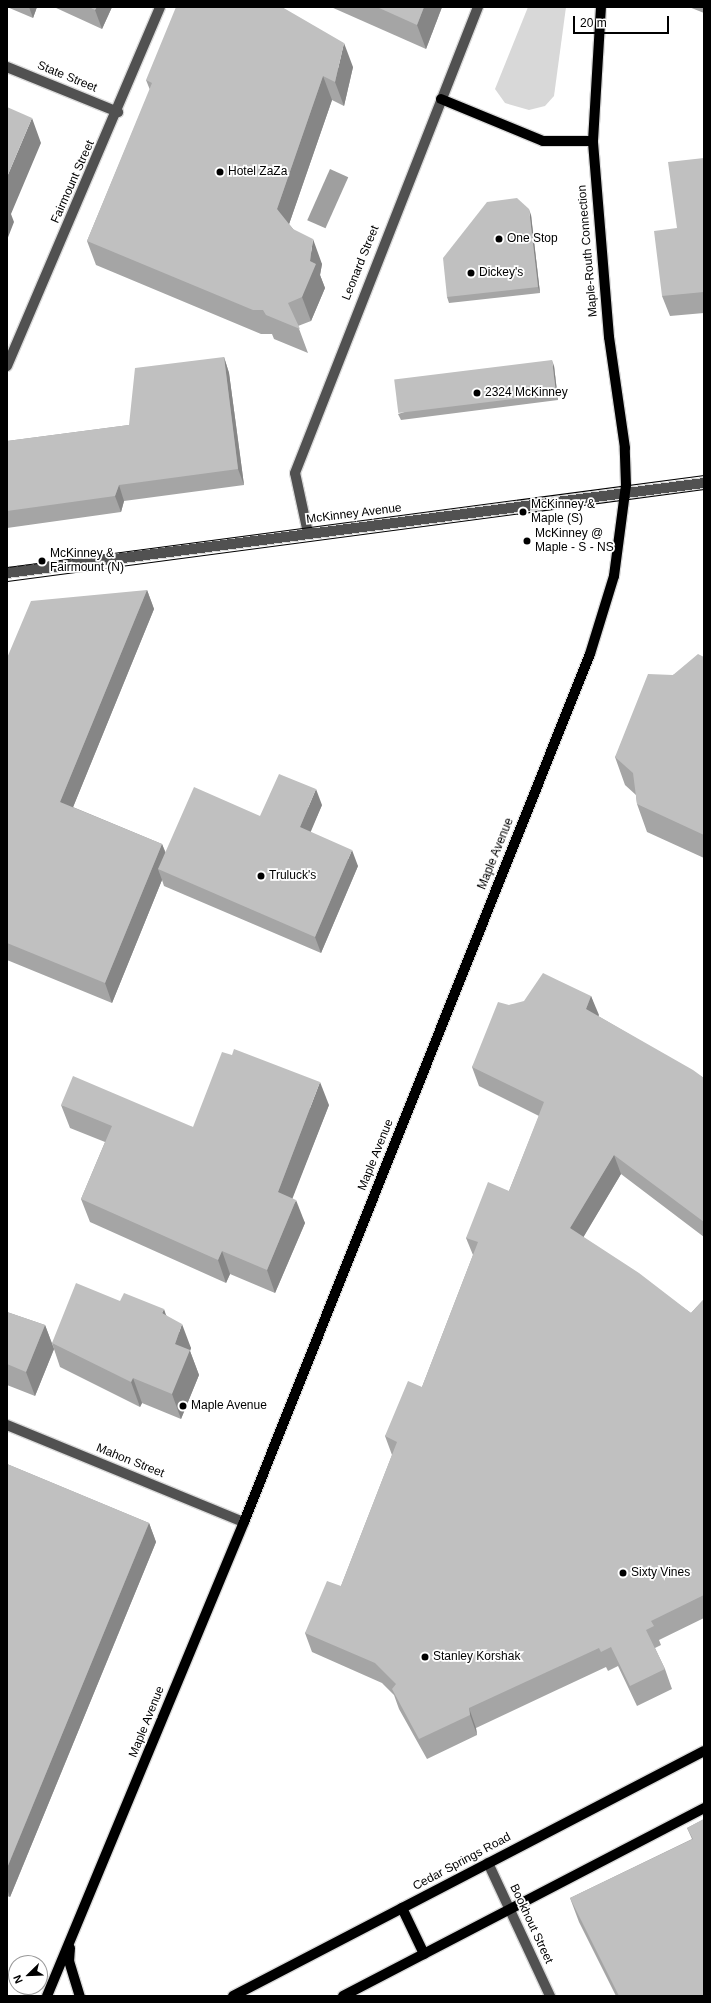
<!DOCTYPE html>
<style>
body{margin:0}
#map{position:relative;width:711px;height:2003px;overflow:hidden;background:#fff;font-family:Arial,sans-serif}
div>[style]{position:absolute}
.green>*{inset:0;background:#d8d8d8}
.water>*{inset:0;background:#9f9f9f;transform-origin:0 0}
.roads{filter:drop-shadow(1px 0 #dbdbdb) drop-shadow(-1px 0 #dbdbdb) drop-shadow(0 1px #dbdbdb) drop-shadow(0 -1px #dbdbdb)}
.minor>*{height:10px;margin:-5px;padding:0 5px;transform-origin:5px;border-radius:5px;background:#515151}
.major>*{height:10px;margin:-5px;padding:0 5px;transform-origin:5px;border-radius:5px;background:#000}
.tram>*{height:1px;margin:-0.5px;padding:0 0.5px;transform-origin:0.5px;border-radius:0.5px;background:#000}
.wall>*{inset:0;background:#a5a5a5}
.shaded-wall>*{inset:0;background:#868686}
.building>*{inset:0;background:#c0c0c0;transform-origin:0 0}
.dots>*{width:11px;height:11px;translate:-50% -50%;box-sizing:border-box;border:2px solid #fff;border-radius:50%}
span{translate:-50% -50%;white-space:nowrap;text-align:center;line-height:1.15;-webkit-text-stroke:3.5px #fff;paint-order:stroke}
.street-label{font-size:12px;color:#000}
.poi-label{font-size:12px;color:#000}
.left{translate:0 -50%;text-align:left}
.frame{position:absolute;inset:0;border:8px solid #000;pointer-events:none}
.north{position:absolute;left:8px;top:1955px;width:40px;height:40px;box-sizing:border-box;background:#fff;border:1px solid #999;border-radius:50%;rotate:247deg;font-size:11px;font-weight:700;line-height:16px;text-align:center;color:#000}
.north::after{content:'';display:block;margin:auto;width:14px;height:18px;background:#000;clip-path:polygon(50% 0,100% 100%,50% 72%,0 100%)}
.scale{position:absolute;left:573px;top:16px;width:96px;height:18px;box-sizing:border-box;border:2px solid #000;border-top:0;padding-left:5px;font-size:12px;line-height:14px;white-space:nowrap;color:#000;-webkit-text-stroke:3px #fff;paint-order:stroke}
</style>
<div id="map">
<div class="green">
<div style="clip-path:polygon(528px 7px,566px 7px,554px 96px,545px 106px,529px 110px,505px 103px,495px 89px)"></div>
</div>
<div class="water">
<div style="left:330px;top:169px;width:20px;height:56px;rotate:24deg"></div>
</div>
<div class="roads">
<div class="minor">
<div style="left:7px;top:67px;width:120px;rotate:22.1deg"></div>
<div style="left:7px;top:366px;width:390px;rotate:-66.9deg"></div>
<div style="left:308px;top:533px;width:61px;rotate:-102.2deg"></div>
<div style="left:295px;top:473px;width:501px;rotate:-68.56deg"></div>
<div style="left:7px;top:573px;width:703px;rotate:-7.36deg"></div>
<div style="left:7px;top:1425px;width:256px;rotate:22.3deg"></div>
<div style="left:488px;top:1863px;width:147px;rotate:65deg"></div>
</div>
<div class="major">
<div style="left:441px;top:99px;width:110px;rotate:22.4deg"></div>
<div style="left:543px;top:141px;width:50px"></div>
<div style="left:402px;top:1908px;width:51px;rotate:64.4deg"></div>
<div style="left:70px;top:1948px;width:13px;rotate:94deg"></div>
<div style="left:69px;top:1961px;width:37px;rotate:73deg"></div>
<div style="left:47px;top:1996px;width:513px;rotate:-67.43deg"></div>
<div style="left:244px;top:1522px;width:934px;rotate:-68.27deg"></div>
<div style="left:590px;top:654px;width:82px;rotate:-72.9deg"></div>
<div style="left:614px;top:576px;width:92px;rotate:-82.5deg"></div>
<div style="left:626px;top:485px;width:37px;rotate:-92deg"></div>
<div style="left:625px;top:448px;width:112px;rotate:-98.2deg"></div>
<div style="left:609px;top:337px;width:197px;rotate:-94.7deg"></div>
<div style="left:593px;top:141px;width:134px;rotate:-86.6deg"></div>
<div style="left:233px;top:1996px;width:531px;rotate:-27.48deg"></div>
<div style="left:343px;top:1996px;width:407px;rotate:-27.5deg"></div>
</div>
</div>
<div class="tram">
<div style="left:7px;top:567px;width:703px;rotate:-7.52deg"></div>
<div style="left:7px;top:581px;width:703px;rotate:-7.52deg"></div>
</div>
<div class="wall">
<div style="clip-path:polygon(7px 7px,37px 7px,33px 18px)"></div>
<div style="clip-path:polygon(54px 7px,112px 7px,102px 29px)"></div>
<div style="clip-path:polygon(331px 7px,442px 7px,426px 49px)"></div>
<div style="clip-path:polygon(689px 7px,704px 7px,704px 13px)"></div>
<div style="clip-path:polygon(353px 67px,344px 106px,332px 100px,289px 224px,322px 264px,320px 275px,325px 288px,311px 321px,298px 326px,308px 353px,274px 339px,272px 334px,261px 334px,96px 265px,87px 241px,150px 90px,146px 80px)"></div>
<div style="clip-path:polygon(704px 158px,704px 313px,670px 316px,662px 296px,677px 228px)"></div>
<div style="clip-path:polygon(531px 215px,540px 293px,449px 303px,447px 297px)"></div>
<div style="clip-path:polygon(224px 357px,229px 373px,244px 485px,124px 501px,121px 512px,7px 528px,7px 441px,129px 425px)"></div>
<div style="clip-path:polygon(554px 366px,558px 400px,401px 420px,398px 414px)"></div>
<div style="clip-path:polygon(147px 590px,154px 609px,73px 807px,162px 844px,166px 853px,260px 816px,322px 805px,310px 832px,358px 866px,321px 953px,164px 886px,162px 880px,112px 1003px,7px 960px,7px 658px)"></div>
<div style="clip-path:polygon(704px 657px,704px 858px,647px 832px,637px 804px,636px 795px,625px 785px,615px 757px,673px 675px)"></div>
<div style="clip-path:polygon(591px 996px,598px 1016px,704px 1078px,704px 1237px,621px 1174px,583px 1237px,691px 1313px,704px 1299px,704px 1618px,659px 1640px,661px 1645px,655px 1648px,665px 1669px,672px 1689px,637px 1706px,618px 1666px,608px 1671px,606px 1667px,476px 1728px,477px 1735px,427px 1759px,399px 1709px,394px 1695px,382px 1683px,312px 1652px,305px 1633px,341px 1586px,392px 1455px,385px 1436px,422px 1387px,473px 1255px,466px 1238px,509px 1191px,539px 1116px,479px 1086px,472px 1067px,509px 1005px)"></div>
<div style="clip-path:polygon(61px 1105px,193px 1127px,329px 1105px,292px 1198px,305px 1223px,275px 1293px,230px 1274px,226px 1283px,90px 1222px,81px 1199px,105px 1142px,70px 1128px)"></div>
<div style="clip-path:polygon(120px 1301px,166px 1315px,191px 1348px,190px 1351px,199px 1375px,181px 1419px,142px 1403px,140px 1407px,60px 1367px,52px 1343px)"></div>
<div style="clip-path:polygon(7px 1312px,45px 1325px,54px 1349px,35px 1396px,7px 1385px)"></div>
<div style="clip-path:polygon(7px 1464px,149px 1523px,156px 1542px,10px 1897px,7px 1896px)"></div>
<div style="clip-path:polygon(704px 1819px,704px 1996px,616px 1996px,579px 1922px,570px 1898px,692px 1839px,687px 1828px)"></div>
</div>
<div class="shaded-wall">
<div style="clip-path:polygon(29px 7px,37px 7px,33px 18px)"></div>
<div style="clip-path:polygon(97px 7px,112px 7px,102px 29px,95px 10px)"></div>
<div style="clip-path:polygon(424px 7px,442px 7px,426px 49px,417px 25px)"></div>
<div style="clip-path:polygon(344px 43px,353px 67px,344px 106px,335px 82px)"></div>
<div style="clip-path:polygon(323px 76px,332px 100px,286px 233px,277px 209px)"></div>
<div style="clip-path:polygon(32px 118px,41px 143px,11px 214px,14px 222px,7px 240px,7px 177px)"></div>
<div style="clip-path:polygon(529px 209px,531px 215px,540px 293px,538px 287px)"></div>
<div style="clip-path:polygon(313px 239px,322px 264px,320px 275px,325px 288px,311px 321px,302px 297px,310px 261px)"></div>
<div style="clip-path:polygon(224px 357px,229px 373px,244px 485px,238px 469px)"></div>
<div style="clip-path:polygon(552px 360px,554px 366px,558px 400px,556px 394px)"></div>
<div style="clip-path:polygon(119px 485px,124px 501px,121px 512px,115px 496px)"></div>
<div style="clip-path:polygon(147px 590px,154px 609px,67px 822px,60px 802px)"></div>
<div style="clip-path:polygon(316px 789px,322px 805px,306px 843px,300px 827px)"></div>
<div style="clip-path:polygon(162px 844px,169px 863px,158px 869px,162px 880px,112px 1003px,105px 983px)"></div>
<div style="clip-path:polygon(352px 850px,358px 866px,321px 953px,315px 937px)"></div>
<div style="clip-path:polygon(591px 996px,599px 1015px,593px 1028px,586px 1009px)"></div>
<div style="clip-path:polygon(320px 1082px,329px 1105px,286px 1215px,278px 1192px)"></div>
<div style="clip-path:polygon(7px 1130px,8px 1134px,7px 1138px)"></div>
<div style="clip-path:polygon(614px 1155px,621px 1174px,577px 1248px,570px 1228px)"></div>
<div style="clip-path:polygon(296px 1200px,305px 1223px,275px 1293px,267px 1270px)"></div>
<div style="clip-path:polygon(222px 1251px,230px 1274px,226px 1283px,218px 1260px)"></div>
<div style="clip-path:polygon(164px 1309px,172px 1333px,162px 1313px)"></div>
<div style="clip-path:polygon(182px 1324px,191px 1348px,190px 1351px,199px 1375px,181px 1419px,172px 1394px,175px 1344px)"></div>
<div style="clip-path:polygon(45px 1325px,54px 1349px,35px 1396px,26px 1372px)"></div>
<div style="clip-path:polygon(133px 1378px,142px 1403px,140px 1407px,131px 1382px)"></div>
<div style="clip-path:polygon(149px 1523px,156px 1542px,10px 1897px,7px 1889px,7px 1868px)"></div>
<div style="clip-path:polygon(469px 1708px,476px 1728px,477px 1735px,470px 1715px)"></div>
</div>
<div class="building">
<div style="clip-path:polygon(89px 7px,97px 7px,95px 10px)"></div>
<div style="clip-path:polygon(176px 7px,282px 7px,344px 43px,335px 82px,323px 76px,277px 209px,293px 229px,313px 239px,310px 261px,316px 264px,302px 297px,288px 303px,300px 329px,266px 315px,263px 310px,253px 310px,87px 241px,152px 83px,146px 80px)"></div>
<div style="clip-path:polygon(377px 7px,424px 7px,417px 25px)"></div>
<div style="clip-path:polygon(7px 107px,32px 118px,7px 177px)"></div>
<div style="clip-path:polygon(704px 158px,704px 292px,662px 296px,654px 231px,677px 228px,668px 162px)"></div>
<div style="clip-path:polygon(517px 198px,529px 209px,538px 287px,447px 297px,443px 258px,487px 202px)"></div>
<div style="clip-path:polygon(224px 357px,238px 469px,119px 485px,115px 496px,7px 511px,7px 441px,129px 425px,135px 368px)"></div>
<div style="left:552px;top:360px;width:34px;height:159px;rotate:83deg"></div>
<div style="clip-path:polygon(147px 590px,60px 802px,162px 844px,105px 983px,7px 943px,7px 658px,31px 601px)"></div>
<div style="clip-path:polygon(698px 654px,704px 657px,704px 835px,637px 804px,633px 773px,615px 757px,648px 674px,673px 675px)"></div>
<div style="clip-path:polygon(279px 774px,316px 789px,300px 827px,352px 850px,315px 937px,158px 869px,194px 787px,260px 816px)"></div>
<div style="clip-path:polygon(543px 973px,591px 996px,586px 1009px,693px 1070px,704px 1078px,704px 1222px,614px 1155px,570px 1228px,639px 1273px,691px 1313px,704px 1299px,704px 1595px,651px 1621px,654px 1626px,646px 1630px,665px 1669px,630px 1686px,611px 1647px,601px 1652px,599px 1648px,469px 1708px,470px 1715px,419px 1739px,392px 1689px,396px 1684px,375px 1663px,305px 1633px,327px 1581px,341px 1586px,397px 1442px,385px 1436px,408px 1381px,422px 1387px,478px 1242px,466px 1238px,488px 1182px,509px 1191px,544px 1102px,472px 1067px,498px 1002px,509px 1005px,524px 1001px)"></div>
<div style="clip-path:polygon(234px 1049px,320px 1082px,278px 1192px,296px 1200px,267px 1270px,222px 1251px,218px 1260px,81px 1199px,112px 1126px,61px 1105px,73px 1076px,193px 1127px,222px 1052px,232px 1055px)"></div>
<div style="clip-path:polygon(76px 1283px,120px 1301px,124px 1293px,164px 1309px,162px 1313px,182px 1324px,175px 1344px,190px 1350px,172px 1394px,133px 1378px,131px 1382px,52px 1343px)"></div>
<div style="clip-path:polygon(7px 1312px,45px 1325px,26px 1372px,7px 1364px)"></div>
<div style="clip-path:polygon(7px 1464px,149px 1523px,7px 1868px)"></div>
<div style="clip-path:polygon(704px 1819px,704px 1996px,619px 1996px,570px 1898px,693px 1839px,687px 1828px)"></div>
</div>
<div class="dots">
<div style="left:220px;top:172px;background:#000"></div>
<div style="left:499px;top:239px;background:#000"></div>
<div style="left:471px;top:273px;background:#000"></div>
<div style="left:477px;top:393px;background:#000"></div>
<div style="left:523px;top:512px;background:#000"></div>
<div style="left:527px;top:541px;background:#000"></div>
<div style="left:42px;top:561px;background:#000"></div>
<div style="left:261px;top:876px;background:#000"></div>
<div style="left:183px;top:1406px;background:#000"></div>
<div style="left:623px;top:1573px;background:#000"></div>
<div style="left:425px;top:1657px;background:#000"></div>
</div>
<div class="street-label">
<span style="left:67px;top:77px;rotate:22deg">State Street</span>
<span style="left:73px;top:182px;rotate:-66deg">Fairmount Street</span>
<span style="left:588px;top:251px;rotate:-95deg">Maple-Routh Connection</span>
<span style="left:361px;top:263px;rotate:-68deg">Leonard Street</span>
<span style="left:354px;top:514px;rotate:-7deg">McKinney Avenue</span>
<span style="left:496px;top:854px;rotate:-68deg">Maple Avenue</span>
<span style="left:376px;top:1155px;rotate:-68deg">Maple Avenue</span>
<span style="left:130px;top:1461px;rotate:22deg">Mahon Street</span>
<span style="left:147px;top:1722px;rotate:-68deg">Maple Avenue</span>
<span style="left:462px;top:1862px;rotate:-28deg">Cedar Springs Road</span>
<span style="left:531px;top:1924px;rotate:65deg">Bookhout Street</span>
</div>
<div class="poi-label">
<span class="left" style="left:228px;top:172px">Hotel ZaZa</span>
<span class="left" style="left:507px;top:239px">One Stop</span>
<span class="left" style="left:479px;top:273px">Dickey's</span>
<span class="left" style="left:485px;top:393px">2324 McKinney</span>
<span class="left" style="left:531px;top:512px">McKinney &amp;<br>Maple (S)</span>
<span class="left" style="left:535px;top:541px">McKinney @<br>Maple - S - NS</span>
<span class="left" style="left:50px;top:561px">McKinney &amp;<br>Fairmount (N)</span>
<span class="left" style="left:269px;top:876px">Truluck's</span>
<span class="left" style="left:191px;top:1406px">Maple Avenue</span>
<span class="left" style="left:631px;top:1573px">Sixty Vines</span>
<span class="left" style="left:433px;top:1657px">Stanley Korshak</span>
</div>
<div class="frame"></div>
<div class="north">N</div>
<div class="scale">20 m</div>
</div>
